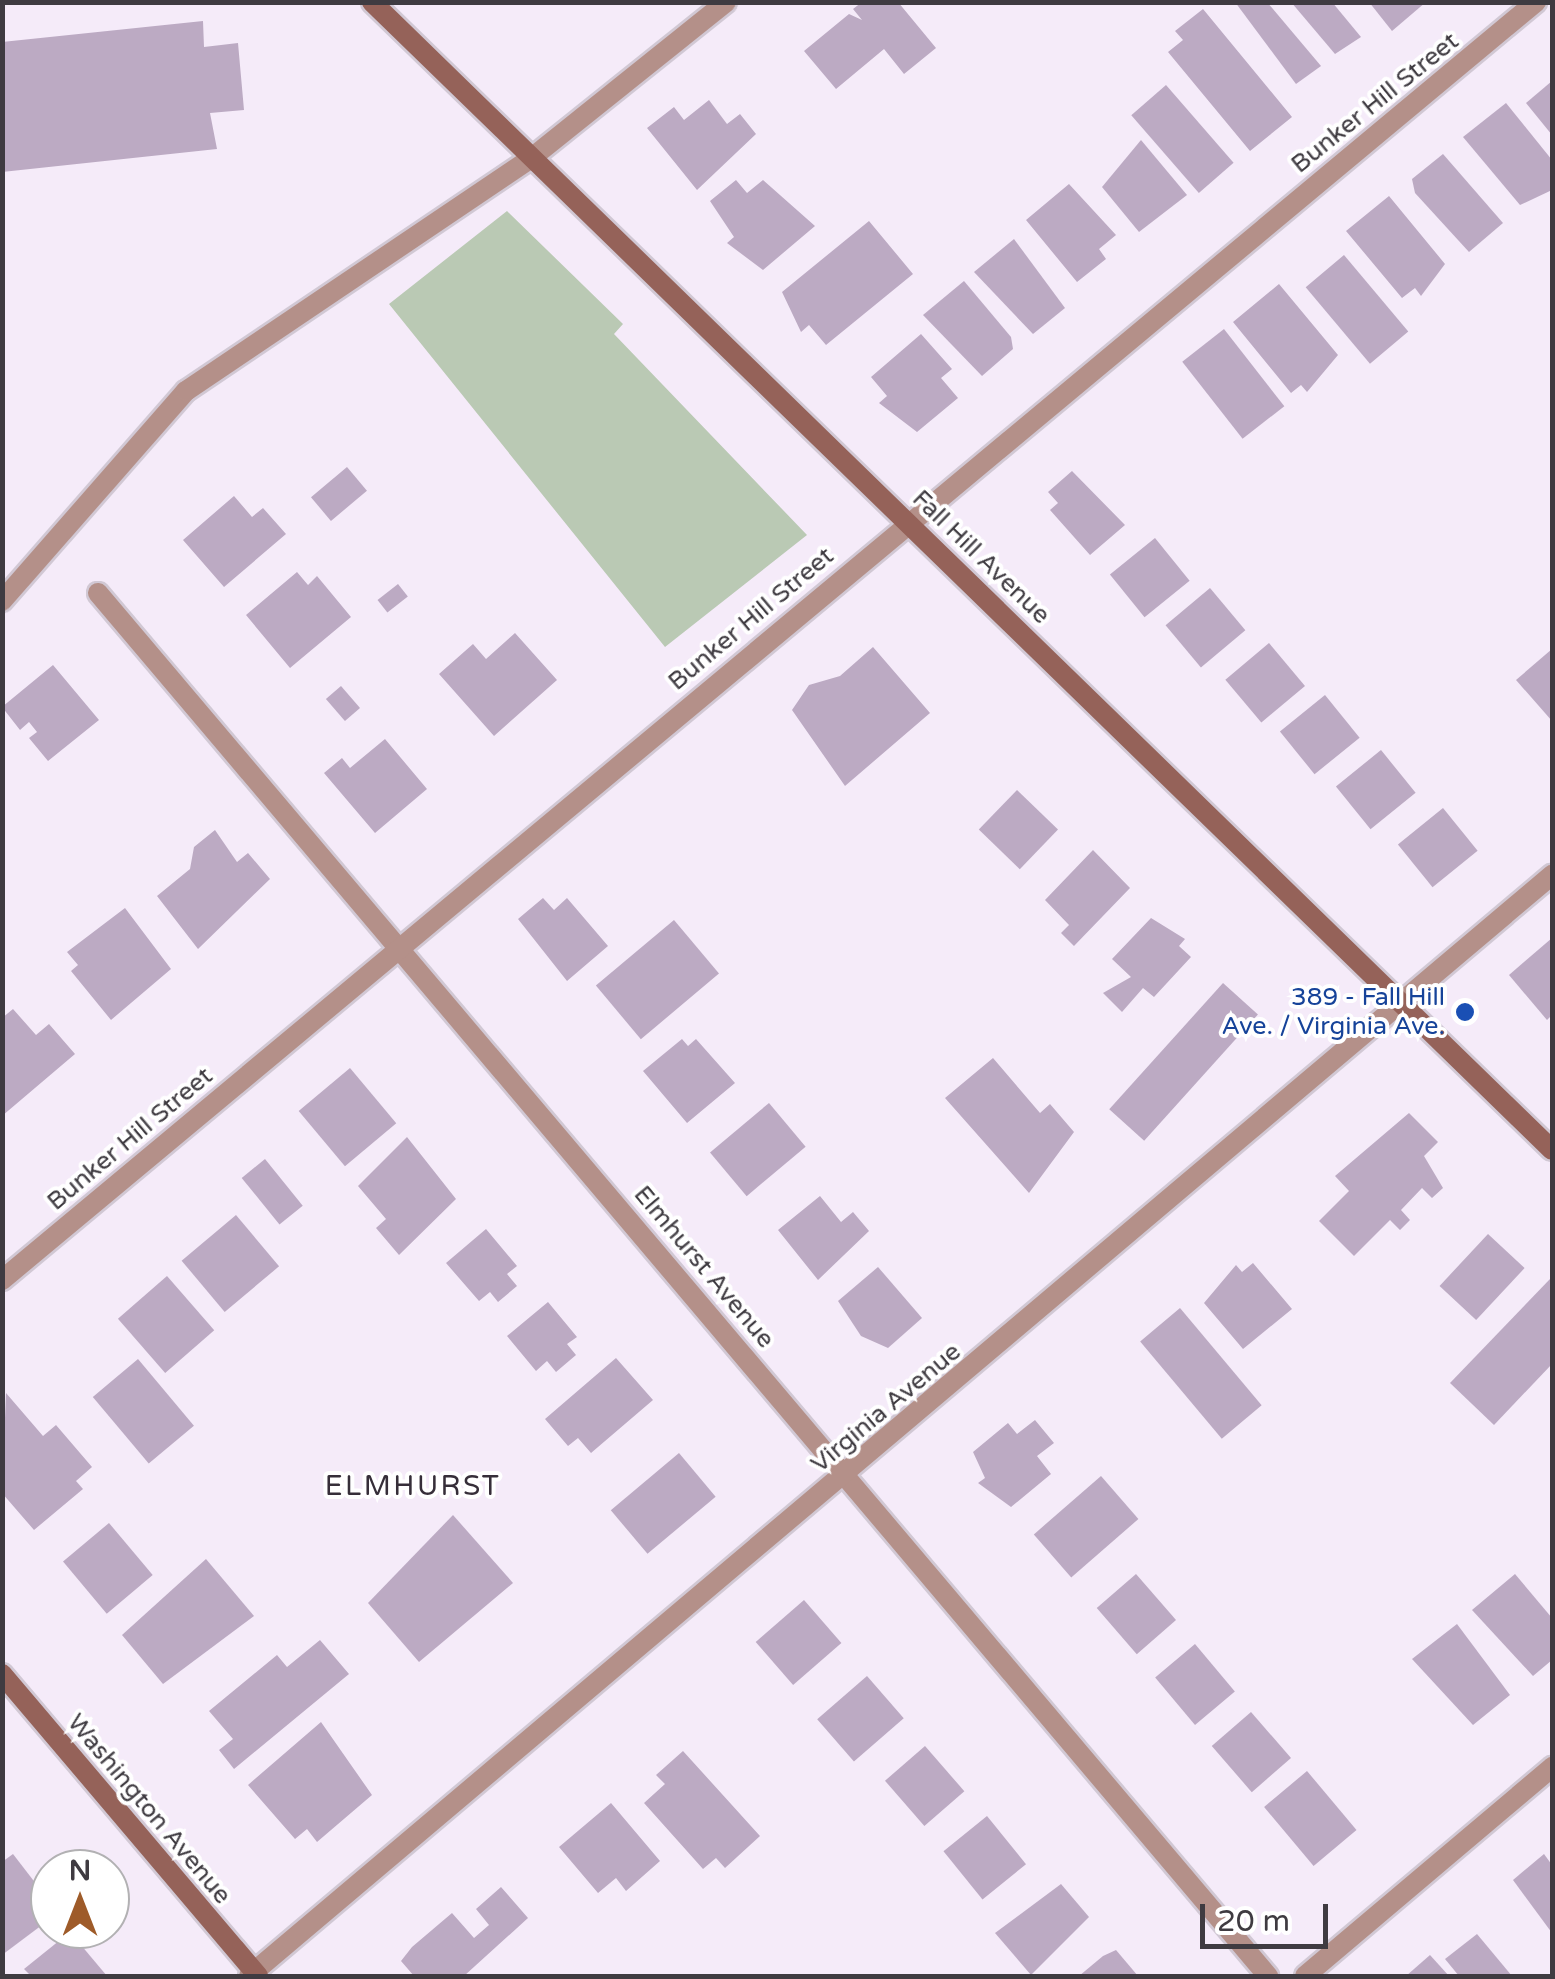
<!DOCTYPE html>
<style>
body{margin:0}
#map{position:relative;width:1555px;height:1979px;overflow:hidden;background:#f5ebf9;font-family:"Varela Round",sans-serif}
div>[style]{position:absolute}
.green>*{inset:0;background:#bac9b4}
.building>*{inset:0;background:#bcaac3;transform-origin:0 0}
.roads{filter:drop-shadow(2px 0 #d1c8d4) drop-shadow(-2px 0 #d1c8d4) drop-shadow(0 2px #d1c8d4) drop-shadow(0 -2px #d1c8d4)}
.lane>*{height:20px;margin:-10px;padding:0 10px;transform-origin:10px;border-radius:10px;background:#b49089}
.street>*{height:20px;margin:-10px;padding:0 10px;transform-origin:10px;border-radius:10px;background:#b49089}
.secondary>*{height:20px;margin:-10px;padding:0 10px;transform-origin:10px;border-radius:10px;background:#956259}
.dots>*{width:28px;height:28px;translate:-50% -50%;box-sizing:border-box;border:5px solid #fff;border-radius:50%}
span{translate:-50% -50%;white-space:nowrap;text-align:center;line-height:1.15;-webkit-text-stroke:8px #fff;paint-order:stroke}
.street-label{font-size:25px;color:#3f3b41}
.transit-label{font-size:25px;color:#164399}
.right{translate:-100% -50%;text-align:right}
.neighbourhood-label{font-size:28px;color:#362e39;letter-spacing:2.5px}
.frame{position:absolute;inset:0;border:5px solid #3f3b41;pointer-events:none}
.north{position:absolute;left:30px;top:1849px;width:100px;height:100px;box-sizing:border-box;background:#fff;border:2px solid #b2b1b3;border-radius:50%;rotate:0deg;font-size:28px;font-weight:700;line-height:40px;text-align:center;color:#3f3b41}
.north::after{content:'';display:block;margin:auto;width:35px;height:45px;background:#9e5b29;clip-path:polygon(50% 0,100% 100%,50% 72%,0 100%)}
.scale{position:absolute;left:1200px;top:1904px;width:128px;height:45px;box-sizing:border-box;border:5px solid #3f3b41;border-top:0;padding-left:12px;font-size:30px;line-height:35px;white-space:nowrap;color:#3f3b41;-webkit-text-stroke:8px #fff;paint-order:stroke}
</style>
<div id="map">
<div class="green">
<div style="clip-path:polygon(507px 211px,623px 324px,614px 334px,807px 535px,665px 647px,389px 304px)"></div>
</div>
<div class="building">
<div style="clip-path:polygon(862px 2px,898px 2px,936px 48px,904px 74px,884px 49px,836px 89px,804px 51px,849px 14px,862px 20px,853px 9px)"></div>
<div style="clip-path:polygon(1235px 2px,1267px 2px,1321px 66px,1296px 84px)"></div>
<div style="clip-path:polygon(1291px 2px,1332px 2px,1361px 37px,1335px 54px)"></div>
<div style="clip-path:polygon(1369px 2px,1426px 2px,1392px 31px)"></div>
<div style="clip-path:polygon(1203px 9px,1292px 117px,1250px 151px,1168px 52px,1183px 40px,1175px 31px)"></div>
<div style="clip-path:polygon(203px 21px,204px 47px,238px 43px,244px 110px,210px 113px,217px 149px,2px 172px,2px 42px)"></div>
<div style="clip-path:polygon(1552px 81px,1552px 135px,1526px 103px)"></div>
<div style="left:1166px;top:85px;width:103px;height:46px;rotate:49deg"></div>
<div style="clip-path:polygon(709px 100px,727px 124px,740px 114px,756px 134px,697px 190px,647px 128px,674px 107px,684px 120px)"></div>
<div style="clip-path:polygon(1506px 103px,1552px 160px,1552px 190px,1520px 205px,1463px 137px)"></div>
<div style="clip-path:polygon(1141px 140px,1187px 195px,1139px 232px,1102px 187px)"></div>
<div style="clip-path:polygon(1443px 154px,1503px 223px,1469px 252px,1415px 193px,1412px 179px)"></div>
<div style="clip-path:polygon(736px 180px,747px 193px,763px 180px,815px 226px,763px 270px,727px 243px,734px 237px,710px 201px)"></div>
<div style="clip-path:polygon(1069px 184px,1116px 235px,1099px 249px,1106px 259px,1077px 282px,1026px 220px)"></div>
<div style="clip-path:polygon(1389px 196px,1445px 264px,1421px 296px,1415px 288px,1402px 298px,1346px 231px)"></div>
<div style="clip-path:polygon(869px 221px,913px 274px,826px 345px,809px 325px,801px 332px,782px 292px)"></div>
<div style="clip-path:polygon(1014px 239px,1065px 308px,1033px 334px,974px 272px)"></div>
<div style="left:1344px;top:255px;width:100px;height:50px;rotate:50deg"></div>
<div style="clip-path:polygon(964px 281px,1011px 337px,1013px 349px,982px 376px,923px 315px)"></div>
<div style="clip-path:polygon(1279px 284px,1338px 355px,1307px 392px,1301px 385px,1291px 393px,1233px 322px)"></div>
<div style="left:1224px;top:329px;width:98px;height:53px;rotate:52deg"></div>
<div style="clip-path:polygon(921px 334px,952px 369px,941px 378px,958px 398px,917px 432px,879px 403px,887px 396px,871px 377px)"></div>
<div style="left:347px;top:467px;width:31px;height:47px;rotate:50deg"></div>
<div style="clip-path:polygon(1072px 471px,1125px 525px,1090px 555px,1050px 510px,1058px 503px,1048px 492px)"></div>
<div style="clip-path:polygon(234px 496px,252px 517px,263px 508px,286px 534px,224px 587px,183px 540px)"></div>
<div style="left:1155px;top:538px;width:55px;height:58px;rotate:51deg"></div>
<div style="clip-path:polygon(297px 572px,308px 585px,317px 576px,351px 617px,290px 668px,246px 615px)"></div>
<div style="left:398px;top:584px;width:16px;height:26px;rotate:52deg"></div>
<div style="left:1210px;top:588px;width:55px;height:58px;rotate:50deg"></div>
<div style="clip-path:polygon(515px 633px,557px 680px,494px 736px,439px 674px,473px 644px,486px 659px)"></div>
<div style="left:1269px;top:643px;width:56px;height:57px;rotate:50deg"></div>
<div style="clip-path:polygon(873px 647px,930px 713px,845px 786px,792px 710px,809px 685px,840px 676px)"></div>
<div style="clip-path:polygon(1552px 649px,1552px 721px,1516px 680px)"></div>
<div style="clip-path:polygon(53px 665px,99px 720px,48px 761px,29px 738px,37px 732px,29px 722px,20px 730px,2px 707px)"></div>
<div style="left:341px;top:686px;width:29px;height:20px;rotate:49deg"></div>
<div style="left:1325px;top:695px;width:55px;height:58px;rotate:51deg"></div>
<div style="clip-path:polygon(385px 739px,427px 789px,375px 833px,324px 773px,342px 758px,350px 768px)"></div>
<div style="left:1381px;top:750px;width:55px;height:58px;rotate:51deg"></div>
<div style="left:1017px;top:790px;width:57px;height:55px;rotate:44deg"></div>
<div style="left:1443px;top:808px;width:55px;height:58px;rotate:51deg"></div>
<div style="clip-path:polygon(215px 830px,237px 862px,248px 853px,270px 879px,198px 949px,157px 896px,190px 869px,194px 847px)"></div>
<div style="clip-path:polygon(1093px 850px,1130px 888px,1074px 946px,1061px 933px,1069px 925px,1045px 900px)"></div>
<div style="clip-path:polygon(543px 898px,554px 910px,567px 898px,608px 946px,567px 981px,518px 919px)"></div>
<div style="clip-path:polygon(125px 908px,171px 969px,111px 1020px,71px 971px,78px 965px,67px 952px)"></div>
<div style="clip-path:polygon(1151px 918px,1185px 939px,1179px 946px,1191px 957px,1154px 997px,1143px 988px,1122px 1012px,1103px 993px,1131px 977px,1112px 959px)"></div>
<div style="left:674px;top:920px;width:70px;height:102px;rotate:50deg"></div>
<div style="clip-path:polygon(1552px 938px,1552px 1015px,1547px 1020px,1509px 975px)"></div>
<div style="left:1223px;top:983px;width:47px;height:170px;rotate:42deg"></div>
<div style="clip-path:polygon(13px 1009px,36px 1035px,49px 1024px,75px 1054px,2px 1116px,2px 1018px)"></div>
<div style="clip-path:polygon(682px 1039px,688px 1046px,696px 1039px,735px 1083px,687px 1123px,643px 1071px)"></div>
<div style="clip-path:polygon(993px 1058px,1040px 1113px,1050px 1104px,1074px 1132px,1029px 1193px,945px 1098px)"></div>
<div style="left:350px;top:1068px;width:72px;height:67px;rotate:50deg"></div>
<div style="left:769px;top:1103px;width:57px;height:77px;rotate:50deg"></div>
<div style="clip-path:polygon(1409px 1113px,1438px 1142px,1424px 1156px,1443px 1188px,1432px 1198px,1422px 1188px,1401px 1210px,1410px 1220px,1400px 1230px,1390px 1220px,1354px 1256px,1319px 1221px,1349px 1191px,1335px 1176px)"></div>
<div style="clip-path:polygon(407px 1137px,456px 1199px,399px 1255px,376px 1228px,386px 1219px,358px 1186px)"></div>
<div style="left:265px;top:1159px;width:60px;height:30px;rotate:51deg"></div>
<div style="clip-path:polygon(820px 1196px,841px 1222px,853px 1212px,869px 1231px,818px 1280px,778px 1230px)"></div>
<div style="left:236px;top:1215px;width:67px;height:71px;rotate:50deg"></div>
<div style="clip-path:polygon(486px 1229px,517px 1266px,507px 1274px,517px 1286px,498px 1302px,490px 1292px,479px 1301px,446px 1263px)"></div>
<div style="left:1488px;top:1234px;width:50px;height:71px;rotate:43deg"></div>
<div style="clip-path:polygon(1253px 1263px,1292px 1309px,1243px 1349px,1204px 1303px,1236px 1265px,1242px 1272px)"></div>
<div style="clip-path:polygon(878px 1267px,922px 1318px,888px 1348px,861px 1336px,838px 1301px)"></div>
<div style="left:167px;top:1276px;width:72px;height:65px;rotate:49deg"></div>
<div style="clip-path:polygon(1550px 1279px,1552px 1364px,1494px 1425px,1450px 1383px)"></div>
<div style="clip-path:polygon(548px 1302px,577px 1337px,567px 1344px,576px 1355px,556px 1372px,547px 1361px,536px 1371px,507px 1336px)"></div>
<div style="left:1180px;top:1308px;width:127px;height:52px;rotate:50deg"></div>
<div style="clip-path:polygon(616px 1358px,653px 1400px,591px 1453px,578px 1438px,568px 1446px,545px 1419px)"></div>
<div style="left:138px;top:1359px;width:87px;height:59px;rotate:50deg"></div>
<div style="clip-path:polygon(6px 1393px,43px 1436px,56px 1425px,92px 1467px,76px 1481px,83px 1489px,34px 1530px,2px 1493px)"></div>
<div style="clip-path:polygon(1035px 1420px,1054px 1443px,1037px 1456px,1051px 1474px,1011px 1507px,978px 1483px,985px 1478px,973px 1452px,1008px 1423px,1017px 1434px)"></div>
<div style="left:679px;top:1453px;width:57px;height:89px;rotate:50deg"></div>
<div style="left:1101px;top:1476px;width:57px;height:89px;rotate:49deg"></div>
<div style="clip-path:polygon(453px 1515px,513px 1583px,419px 1662px,368px 1603px)"></div>
<div style="left:109px;top:1523px;width:68px;height:60px;rotate:50deg"></div>
<div style="clip-path:polygon(206px 1559px,254px 1616px,163px 1684px,122px 1635px)"></div>
<div style="left:1136px;top:1574px;width:61px;height:52px;rotate:49deg"></div>
<div style="clip-path:polygon(1515px 1574px,1552px 1618px,1552px 1660px,1533px 1676px,1472px 1610px)"></div>
<div style="left:804px;top:1600px;width:57px;height:64px;rotate:49deg"></div>
<div style="clip-path:polygon(1457px 1624px,1510px 1695px,1473px 1725px,1412px 1659px)"></div>
<div style="clip-path:polygon(320px 1640px,349px 1674px,234px 1769px,219px 1750px,233px 1739px,209px 1711px,277px 1655px,287px 1667px)"></div>
<div style="left:1195px;top:1644px;width:62px;height:52px;rotate:50deg"></div>
<div style="left:867px;top:1676px;width:56px;height:66px;rotate:49deg"></div>
<div style="left:1251px;top:1712px;width:61px;height:52px;rotate:49deg"></div>
<div style="clip-path:polygon(321px 1722px,372px 1795px,317px 1842px,307px 1829px,295px 1839px,248px 1785px)"></div>
<div style="left:925px;top:1746px;width:60px;height:53px;rotate:49deg"></div>
<div style="clip-path:polygon(683px 1751px,760px 1836px,725px 1868px,716px 1858px,703px 1869px,644px 1803px,665px 1784px,656px 1775px)"></div>
<div style="left:1307px;top:1771px;width:77px;height:56px;rotate:50deg"></div>
<div style="clip-path:polygon(611px 1803px,660px 1861px,626px 1891px,616px 1878px,598px 1893px,559px 1847px)"></div>
<div style="left:987px;top:1816px;width:62px;height:56px;rotate:51deg"></div>
<div style="clip-path:polygon(13px 1854px,50px 1902px,50px 1919px,2px 1955px,2px 1862px)"></div>
<div style="clip-path:polygon(1544px 1854px,1552px 1865px,1552px 1933px,1513px 1880px)"></div>
<div style="clip-path:polygon(1061px 1884px,1089px 1917px,1031px 1975px,995px 1933px)"></div>
<div style="clip-path:polygon(501px 1887px,528px 1918px,464px 1976px,414px 1976px,401px 1961px,412px 1947px,452px 1913px,474px 1938px,489px 1925px,476px 1909px)"></div>
<div style="clip-path:polygon(70px 1932px,107px 1976px,31px 1976px,24px 1969px)"></div>
<div style="clip-path:polygon(1477px 1934px,1512px 1976px,1459px 1976px,1445px 1959px)"></div>
<div style="clip-path:polygon(1116px 1950px,1138px 1976px,1079px 1976px,1103px 1956px)"></div>
<div style="clip-path:polygon(1430px 1955px,1449px 1976px,1406px 1976px)"></div>
</div>
<div class="roads">
<div class="lane">
<div style="left:2px;top:601px;width:279px;rotate:-48.8deg"></div>
<div style="left:186px;top:391px;width:420px;rotate:-34deg"></div>
</div>
<div class="street">
<div style="left:534px;top:156px;width:246px;rotate:-38.7deg"></div>
<div style="left:98px;top:593px;width:1812px;rotate:49.77deg"></div>
<div style="left:2px;top:1280px;width:1997px;rotate:-39.8deg"></div>
<div style="left:249px;top:1976px;width:1706px;rotate:-40.2deg"></div>
<div style="left:1305px;top:1976px;width:324px;rotate:-40.2deg"></div>
</div>
<div class="secondary">
<div style="left:372px;top:2px;width:1646px;rotate:44.21deg"></div>
<div style="left:2px;top:1674px;width:396px;rotate:49.7deg"></div>
</div>
</div>
<div class="dots">
<div style="left:1465px;top:1012px;background:#1a4fb4"></div>
</div>
<div class="street-label">
<span style="left:1375px;top:103px;rotate:-39deg">Bunker Hill Street</span>
<span style="left:981px;top:557px;rotate:44deg">Fall Hill Avenue</span>
<span style="left:751px;top:619px;rotate:-40deg">Bunker Hill Street</span>
<span style="left:130px;top:1139px;rotate:-40deg">Bunker Hill Street</span>
<span style="left:704px;top:1267px;rotate:50deg">Elmhurst Avenue</span>
<span style="left:886px;top:1408px;rotate:-40deg">Virginia Avenue</span>
<span style="left:149px;top:1809px;rotate:50deg">Washington Avenue</span>
</div>
<div class="transit-label">
<span class="right" style="left:1445px;top:1012px">389 - Fall Hill<br>Ave. / Virginia Ave.</span>
</div>
<div class="neighbourhood-label">
<span style="left:413px;top:1486px">ELMHURST</span>
</div>
<div class="frame"></div>
<div class="north">N</div>
<div class="scale">20 m</div>
</div>
